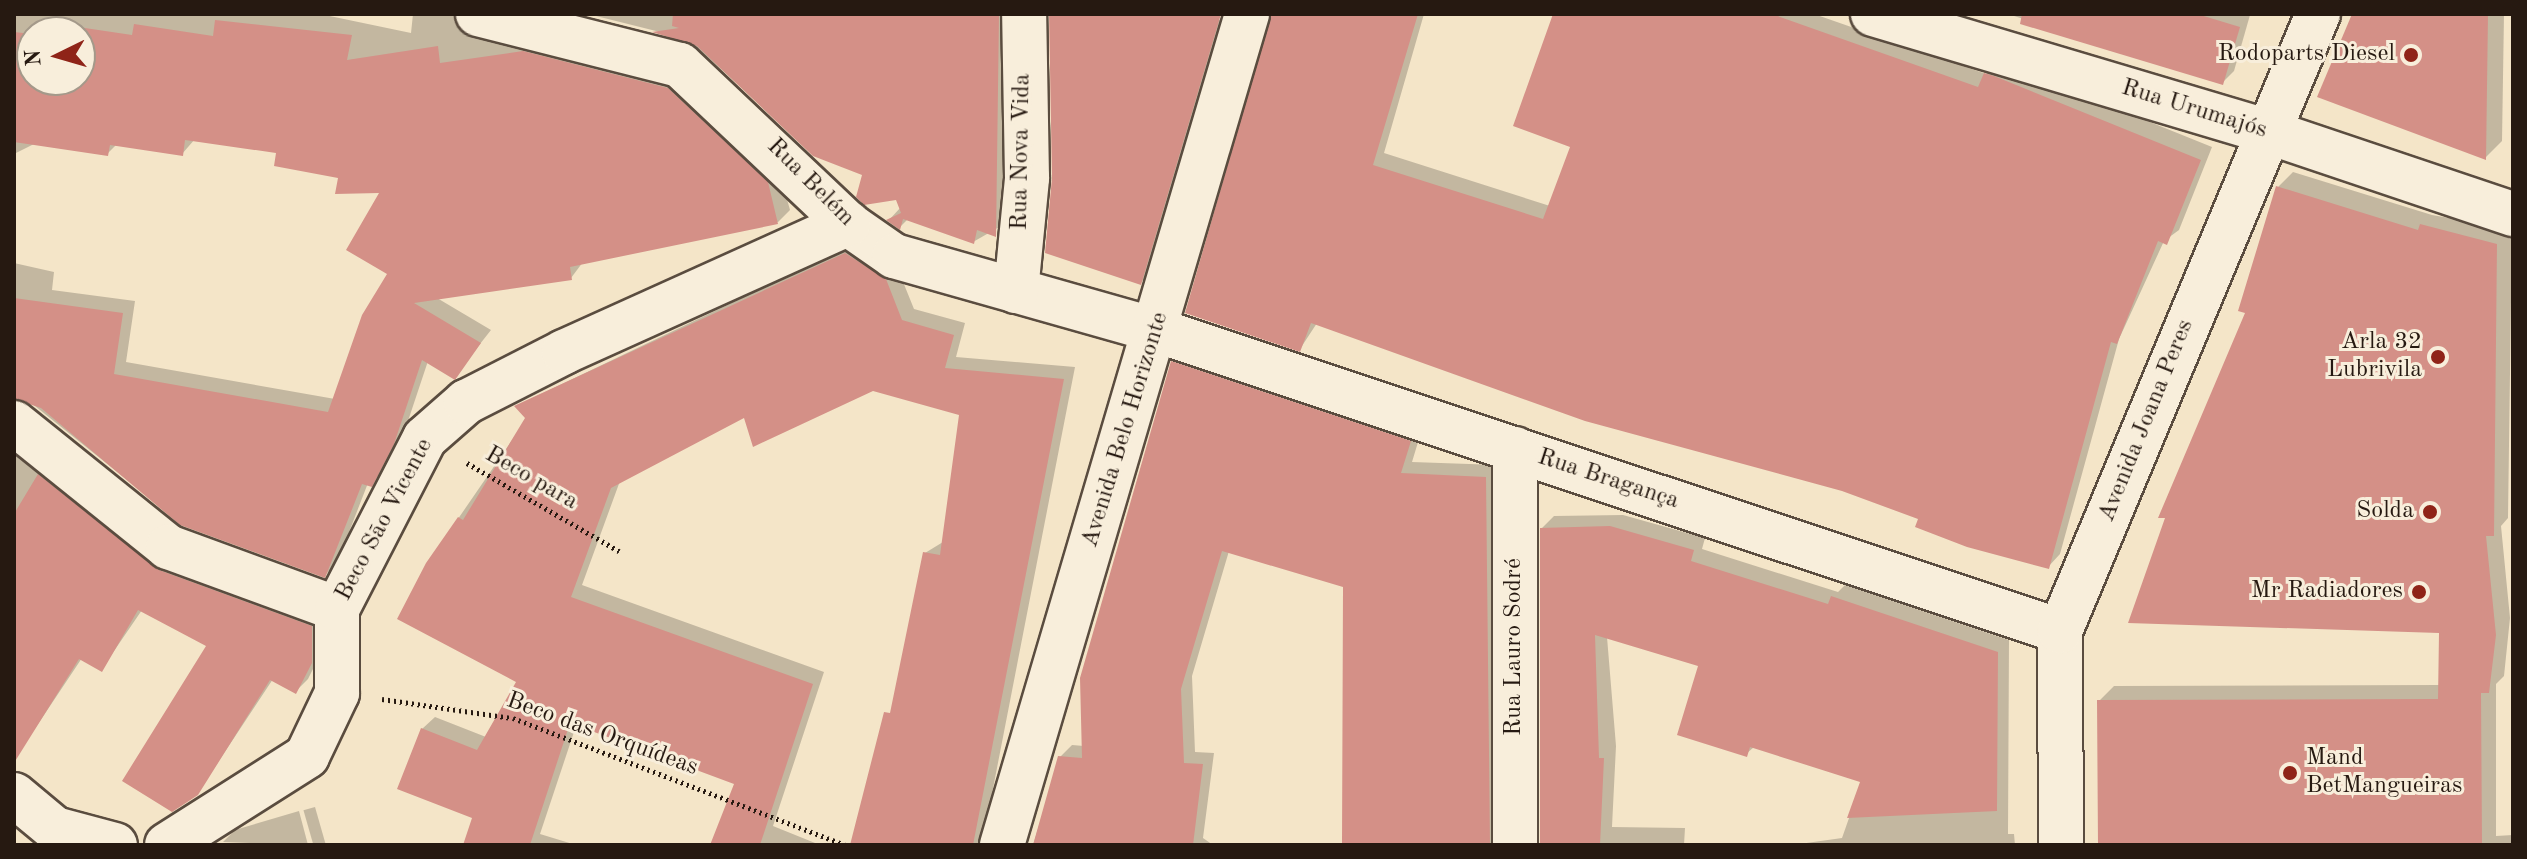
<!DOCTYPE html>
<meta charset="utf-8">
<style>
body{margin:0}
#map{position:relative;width:2527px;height:859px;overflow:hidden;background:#f4e5c8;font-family:"Old Standard TT",serif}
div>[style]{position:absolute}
.shadow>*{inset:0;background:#0003;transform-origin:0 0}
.building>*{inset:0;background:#d49087}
.path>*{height:5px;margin-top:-2.5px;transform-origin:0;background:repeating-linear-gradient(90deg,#261911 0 2px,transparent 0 6px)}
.roads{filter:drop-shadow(2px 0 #5a4c3f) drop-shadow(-2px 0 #5a4c3f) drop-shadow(0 2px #5a4c3f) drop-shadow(0 -2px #5a4c3f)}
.minor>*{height:44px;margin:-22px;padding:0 22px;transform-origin:22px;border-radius:22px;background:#f8eedb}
.dots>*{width:22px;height:22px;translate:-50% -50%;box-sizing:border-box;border:4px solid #f8eedb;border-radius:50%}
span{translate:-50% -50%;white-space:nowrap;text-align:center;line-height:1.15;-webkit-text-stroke:6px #f8eedb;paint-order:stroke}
.poi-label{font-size:24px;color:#261911}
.right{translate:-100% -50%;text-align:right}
.left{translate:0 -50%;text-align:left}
.street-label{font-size:24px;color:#261911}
.frame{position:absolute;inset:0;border:16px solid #261911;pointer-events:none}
.north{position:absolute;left:16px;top:16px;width:80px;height:80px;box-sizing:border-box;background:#f8eedb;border:2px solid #a4998a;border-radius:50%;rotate:265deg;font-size:22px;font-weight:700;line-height:32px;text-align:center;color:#261911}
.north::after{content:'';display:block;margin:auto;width:28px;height:36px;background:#8f2418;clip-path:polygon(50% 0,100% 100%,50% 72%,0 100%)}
</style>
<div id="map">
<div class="shadow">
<div style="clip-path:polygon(evenodd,14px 14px,320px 14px,411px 33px,413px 14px,472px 14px,680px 76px,779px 170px,790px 210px,778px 222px,583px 262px,571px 278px,437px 298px,491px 330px,454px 377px,428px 361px,405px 430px,384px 472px,368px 483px,337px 563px,324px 576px,181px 523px,30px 402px,14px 399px,14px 263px,54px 272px,52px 290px,135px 301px,126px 362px,335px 399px,389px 274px,383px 191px,279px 151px,195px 139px,182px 154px,117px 144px,107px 154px,36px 143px,14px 154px,14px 14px,32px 32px,80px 32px,80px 80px,32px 80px,32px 32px)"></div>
<div style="clip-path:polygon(588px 14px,1010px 14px,1008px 222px,973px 242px,908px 219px,900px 227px,889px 220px,901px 207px,898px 198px,865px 174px,814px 154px,688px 39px)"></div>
<div style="clip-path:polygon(1051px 14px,1226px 20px,1153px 271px,1140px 283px,1054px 178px)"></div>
<div style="clip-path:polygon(1275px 14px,1424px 14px,1384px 153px,1550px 206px,1573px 146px,1555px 14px,1814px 14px,1986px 74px,1997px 62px,2006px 64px,2212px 147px,2179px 230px,2164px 241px,2119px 339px,2060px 554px,2048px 567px,1843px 489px,1317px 323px,1300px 349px)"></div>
<div style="clip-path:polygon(2008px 14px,2248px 14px,2250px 15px,2234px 71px,2222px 83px)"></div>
<div style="clip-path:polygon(2355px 14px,2504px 14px,2502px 141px,2485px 158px)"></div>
<div style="clip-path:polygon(2293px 172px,2432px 215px,2512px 229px,2508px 518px,2501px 526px,2510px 618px,2504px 676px,2496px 684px,2496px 836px,2513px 835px,2513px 845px,2100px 845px,2099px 701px,2114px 686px,2440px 685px,2441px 631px,2247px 312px,2278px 187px)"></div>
<div style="clip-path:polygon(859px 242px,897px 267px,914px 309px,965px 323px,956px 357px,1075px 367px,982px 845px,853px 845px,894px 705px,925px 553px,943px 542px,961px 413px,873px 388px,745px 415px,620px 481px,582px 585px,824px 672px,773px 826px,820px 845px,713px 845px,736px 782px,577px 723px,540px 834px,576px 845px,465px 845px,474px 817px,422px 729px,435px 717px,486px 737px,519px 681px,427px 564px,528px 417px,516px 406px)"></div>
<div style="clip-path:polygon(1185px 350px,1422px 429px,1412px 462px,1498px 465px,1505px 845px,1348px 845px,1345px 585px,1229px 551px,1192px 676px,1195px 752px,1214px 753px,1203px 838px,1213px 845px,1033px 845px,1060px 757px,1072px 745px,1084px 746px,1172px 362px)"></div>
<div style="clip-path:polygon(14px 433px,323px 614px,323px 649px,308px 679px,296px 691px,273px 679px,197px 794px,209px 645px,142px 610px,101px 670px,82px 658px,14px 760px)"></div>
<div style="clip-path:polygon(1623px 515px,1705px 538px,1702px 549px,1838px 592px,1845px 585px,2009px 640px,2008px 834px,2014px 834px,2015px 845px,1792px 845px,1842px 838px,1862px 781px,1754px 747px,1746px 754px,1701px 665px,1607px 637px,1616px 746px,1612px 827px,1685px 828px,1684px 845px,1542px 845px,1542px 528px,1554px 516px)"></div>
<div style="left:315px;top:807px;width:40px;height:12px;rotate:74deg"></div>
<div style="clip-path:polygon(299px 811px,308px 845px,223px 842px,235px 830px)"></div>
</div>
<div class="building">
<div style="clip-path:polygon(673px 14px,999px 14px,996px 237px,977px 230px,974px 244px,903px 219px,900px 230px,886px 220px,901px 213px,896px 200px,864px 205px,856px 197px,862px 175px,813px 156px,697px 46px,652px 32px,679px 28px,672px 26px)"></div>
<div style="clip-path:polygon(1049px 14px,1221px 14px,1141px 285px,1045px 253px,1052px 178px)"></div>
<div style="clip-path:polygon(1271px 14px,1418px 14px,1373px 165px,1543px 219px,1570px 147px,1513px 126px,1553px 14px,1772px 14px,1978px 87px,1984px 73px,1994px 76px,2201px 160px,2167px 245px,2158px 241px,2117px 344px,2111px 342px,2049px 569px,1967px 547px,1915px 527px,1918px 519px,1842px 491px,1585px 421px,1311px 323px,1300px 352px,1185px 313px)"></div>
<div style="clip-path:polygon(2022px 14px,2197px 14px,2240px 27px,2223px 85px,2020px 24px)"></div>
<div style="clip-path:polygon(2352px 14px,2488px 14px,2486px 160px,2317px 97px)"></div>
<div style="clip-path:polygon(215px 20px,352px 35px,347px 60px,438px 46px,440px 63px,523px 51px,668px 88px,768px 182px,778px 224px,570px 267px,572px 280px,414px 303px,481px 343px,455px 380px,422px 360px,394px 444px,372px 487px,362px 484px,325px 578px,180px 525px,41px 408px,14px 399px,14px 298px,123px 313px,114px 374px,328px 412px,362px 315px,387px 274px,346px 250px,379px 193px,335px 194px,338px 178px,274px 166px,276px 153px,185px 140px,183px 156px,110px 145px,108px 156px,14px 142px,14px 32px,32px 34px,32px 80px,80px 80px,80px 32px,57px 32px,58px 24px,132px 35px,134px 24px,213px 36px)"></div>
<div style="clip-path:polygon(2276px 186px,2418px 230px,2420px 224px,2497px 244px,2494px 536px,2486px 536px,2496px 635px,2489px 693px,2481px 693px,2482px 845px,2098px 845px,2097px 700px,2438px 699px,2439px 633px,2128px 623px,2165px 518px,2158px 518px,2245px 313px,2238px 311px)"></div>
<div style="clip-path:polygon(845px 253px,886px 279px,902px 320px,954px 335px,945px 368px,1064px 379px,973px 845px,850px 845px,884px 712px,890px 713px,923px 552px,940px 555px,959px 415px,873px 391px,753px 447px,744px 418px,611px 488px,571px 597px,813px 684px,760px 845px,710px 845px,734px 784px,570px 723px,530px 845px,463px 845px,472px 818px,397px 789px,421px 728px,477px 750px,516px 682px,397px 619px,426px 563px,458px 517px,463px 520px,525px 418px,514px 406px)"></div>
<div style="clip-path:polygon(1171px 361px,1411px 441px,1401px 473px,1486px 477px,1490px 845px,1342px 845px,1343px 587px,1222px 551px,1181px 689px,1184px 763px,1203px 764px,1193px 845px,1033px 845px,1058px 756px,1082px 758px,1080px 678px)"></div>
<div style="clip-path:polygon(38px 474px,159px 570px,312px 626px,312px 663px,296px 694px,270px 680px,198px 795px,172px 812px,122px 781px,206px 646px,138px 610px,102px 672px,79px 659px,14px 763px,14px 514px)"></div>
<div style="clip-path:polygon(1610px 526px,1694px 550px,1691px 561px,1828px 604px,1831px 596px,1998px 652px,1997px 811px,1847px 818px,1860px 782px,1750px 747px,1747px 757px,1677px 735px,1698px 666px,1595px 635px,1599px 758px,1604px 758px,1600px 845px,1540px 845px,1540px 528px)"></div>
</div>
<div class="path">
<div style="left:467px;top:463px;width:176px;rotate:30.1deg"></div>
<div style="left:382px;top:699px;width:132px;rotate:8.3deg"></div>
<div style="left:513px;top:718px;width:356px;rotate:20.9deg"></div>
</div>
<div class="roads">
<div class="minor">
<div style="left:478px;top:14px;width:208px;rotate:14.2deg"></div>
<div style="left:680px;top:65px;width:231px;rotate:43.4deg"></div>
<div style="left:848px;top:224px;width:56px;rotate:34.8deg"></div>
<div style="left:894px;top:256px;width:272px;rotate:15.8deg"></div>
<div style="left:1156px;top:330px;width:953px;rotate:18.42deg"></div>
<div style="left:1873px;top:14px;width:410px;rotate:16.6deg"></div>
<div style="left:2266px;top:131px;width:261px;rotate:18.6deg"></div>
<div style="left:1016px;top:291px;width:114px;rotate:-84.4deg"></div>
<div style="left:1027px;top:178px;width:164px;rotate:-91deg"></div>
<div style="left:14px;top:423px;width:198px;rotate:38.8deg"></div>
<div style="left:168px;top:547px;width:180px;rotate:20.1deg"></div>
<div style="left:1515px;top:449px;width:396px;rotate:90deg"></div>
<div style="left:14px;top:795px;width:53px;rotate:39.7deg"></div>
<div style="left:55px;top:829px;width:62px;rotate:14.9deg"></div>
<div style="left:167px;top:845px;width:166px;rotate:-32.4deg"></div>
<div style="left:307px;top:756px;width:70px;rotate:-64.5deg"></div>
<div style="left:337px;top:693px;width:84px;rotate:-90deg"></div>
<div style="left:337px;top:609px;width:192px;rotate:-62.8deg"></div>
<div style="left:425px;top:438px;width:55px;rotate:-41.3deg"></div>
<div style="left:466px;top:402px;width:110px;rotate:-27deg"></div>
<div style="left:564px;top:352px;width:312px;rotate:-24.3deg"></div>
<div style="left:1002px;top:845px;width:866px;rotate:-73.57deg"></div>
<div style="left:2061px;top:845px;width:214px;rotate:-90.3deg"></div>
<div style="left:2060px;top:631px;width:669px;rotate:-67.31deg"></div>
</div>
</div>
<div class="dots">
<div style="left:2411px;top:55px;background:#8f2418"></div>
<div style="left:2438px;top:357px;background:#8f2418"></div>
<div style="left:2430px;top:512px;background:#8f2418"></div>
<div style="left:2419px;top:592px;background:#8f2418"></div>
<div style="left:2290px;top:773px;background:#8f2418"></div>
</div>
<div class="poi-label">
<span class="right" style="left:2395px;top:55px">Rodoparts Diesel</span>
<span class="right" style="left:2422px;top:357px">Arla 32<br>Lubrivila</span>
<span class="right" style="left:2414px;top:512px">Solda</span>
<span class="right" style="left:2403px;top:592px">Mr Radiadores</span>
<span class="left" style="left:2306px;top:773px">Mand<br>BetMangueiras</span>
</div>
<div class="street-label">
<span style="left:2194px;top:110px;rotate:17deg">Rua Urumajós</span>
<span style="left:1022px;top:152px;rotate:-89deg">Rua Nova Vida</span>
<span style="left:810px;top:183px;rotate:45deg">Rua Belém</span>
<span style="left:2147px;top:421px;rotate:-68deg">Avenida Joana Peres</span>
<span style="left:1126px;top:430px;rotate:-73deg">Avenida Belo Horizonte</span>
<span style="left:531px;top:479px;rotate:30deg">Beco para</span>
<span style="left:1608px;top:480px;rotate:18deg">Rua Bragança</span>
<span style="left:385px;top:520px;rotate:-62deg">Beco São Vicente</span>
<span style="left:1515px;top:647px;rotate:-90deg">Rua Lauro Sodré</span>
<span style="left:602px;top:735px;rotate:20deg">Beco das Orquídeas</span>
</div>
<div class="frame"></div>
<div class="north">N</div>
</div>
